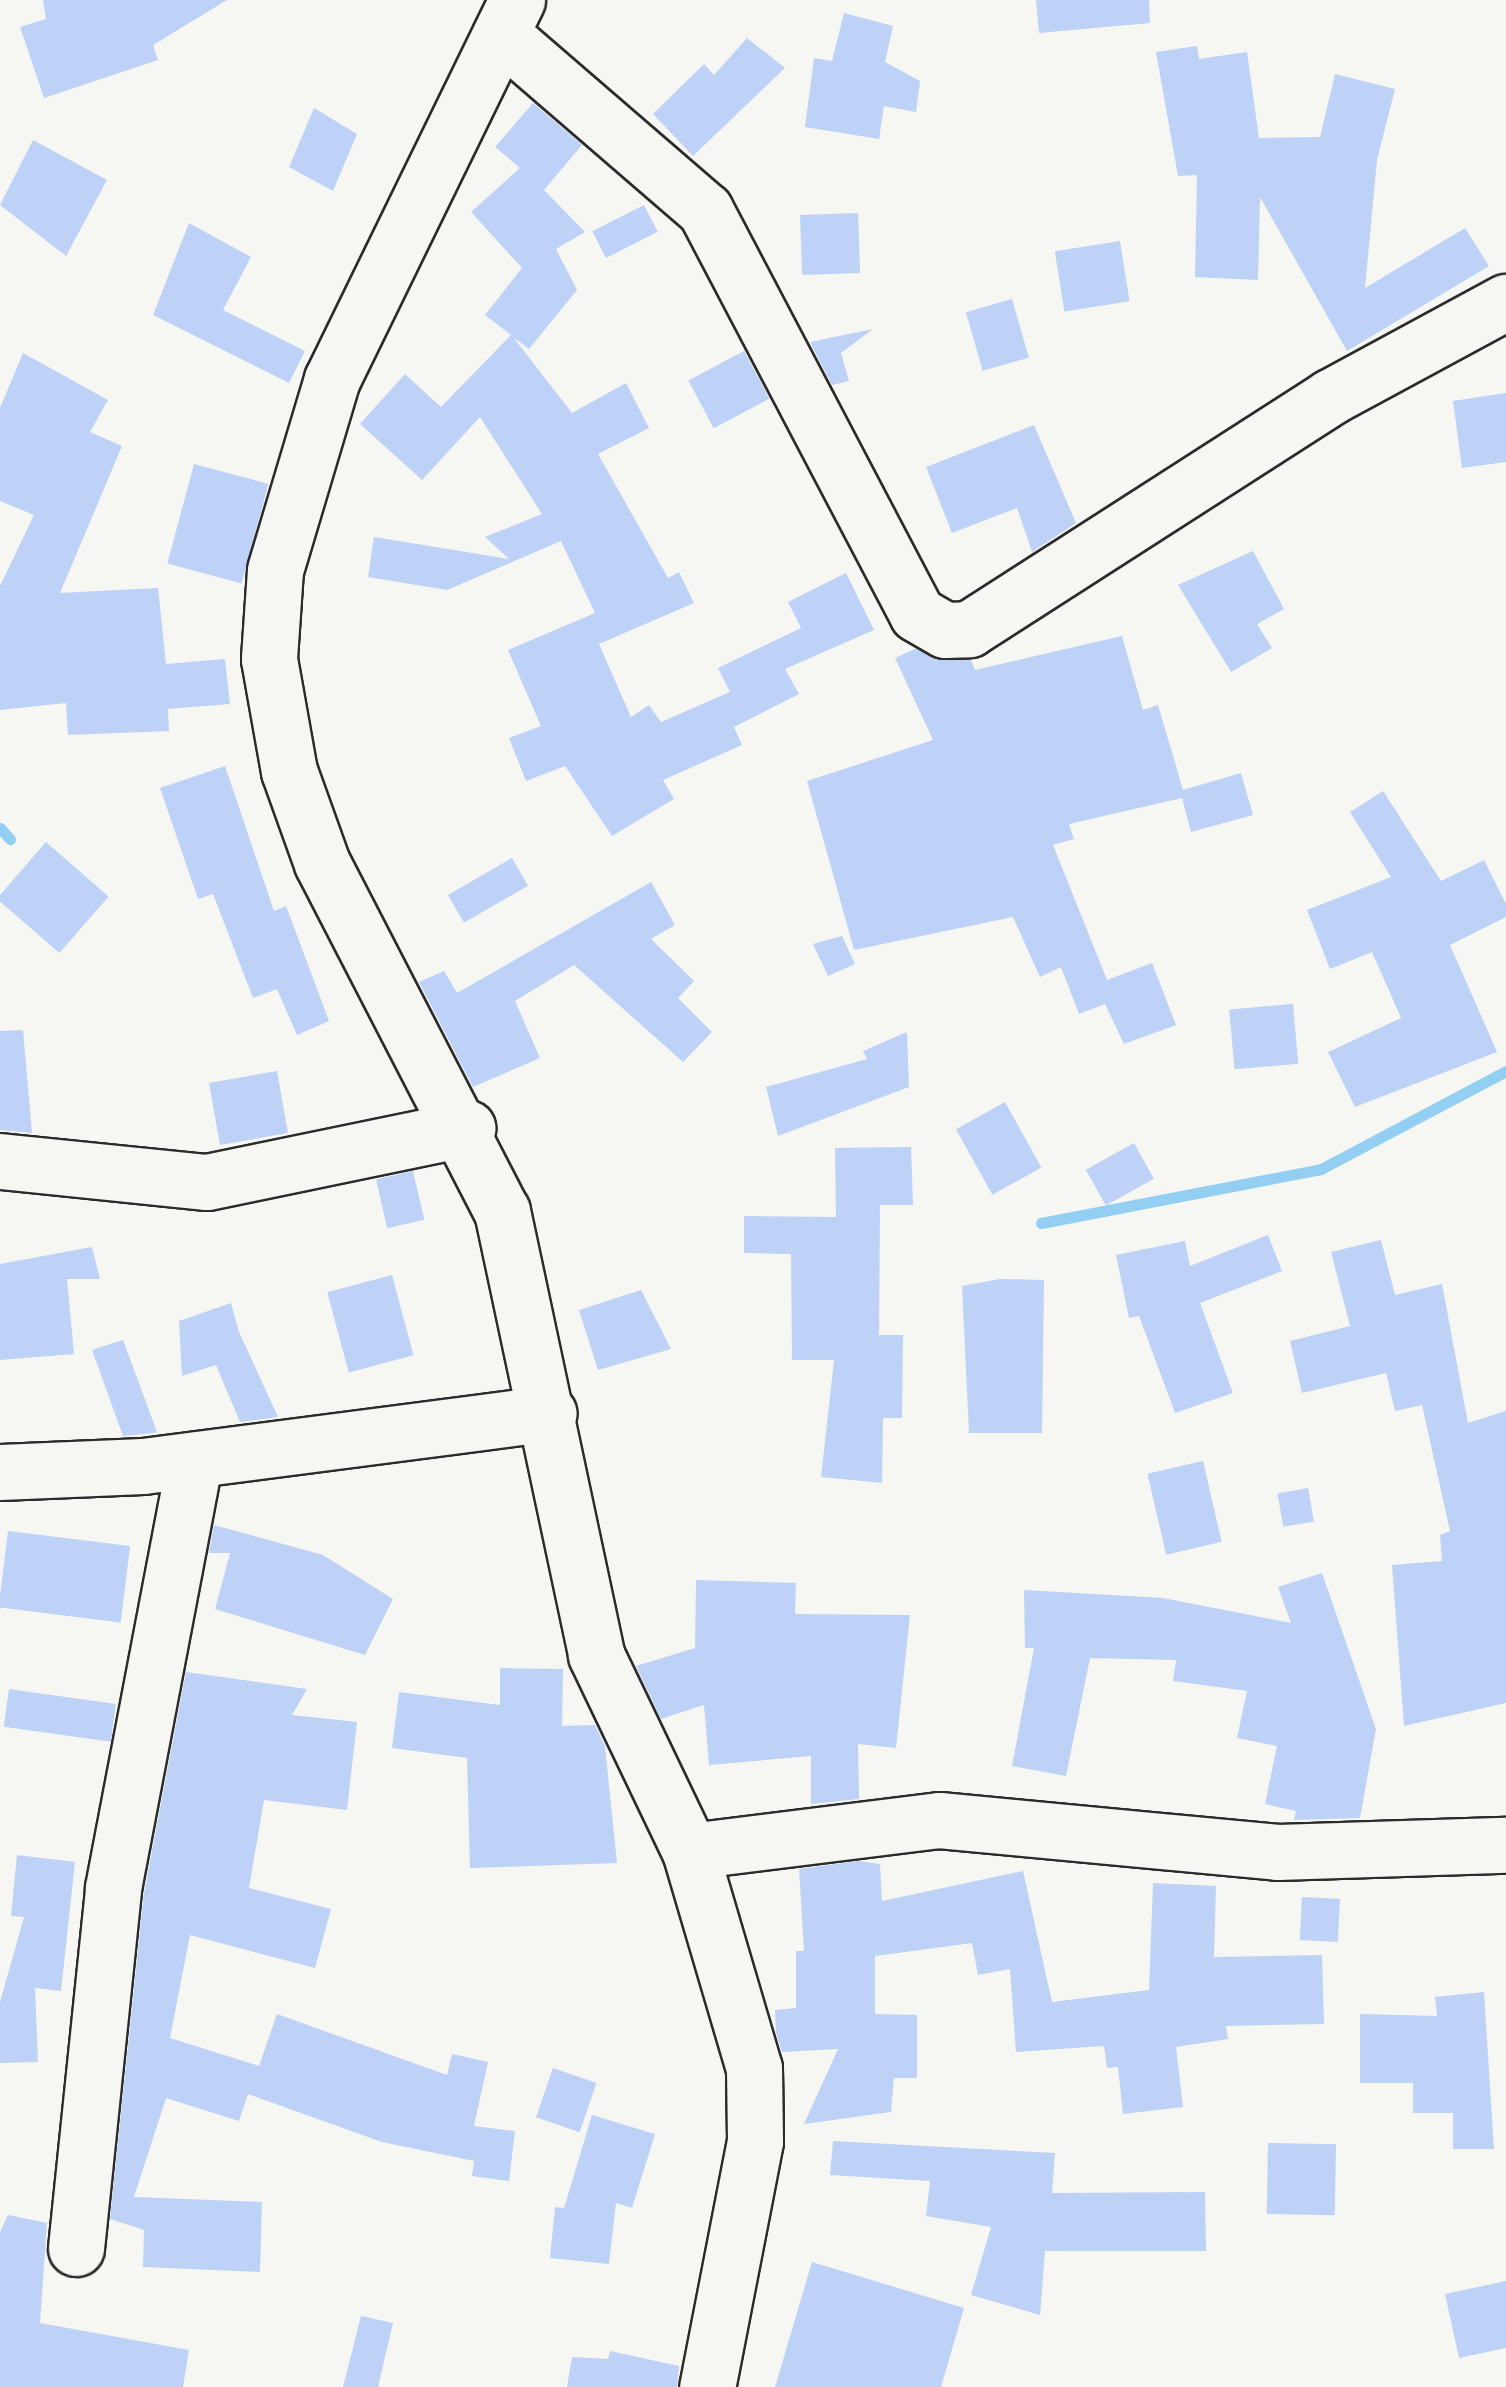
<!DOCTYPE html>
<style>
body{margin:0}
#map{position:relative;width:1506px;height:2387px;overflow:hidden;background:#f6f6f2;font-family:"Patrick Hand",sans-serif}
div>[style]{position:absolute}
.stream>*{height:11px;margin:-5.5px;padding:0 5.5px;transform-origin:5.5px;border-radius:5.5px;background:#93cff3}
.building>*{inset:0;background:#bdd2f6;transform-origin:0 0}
.roads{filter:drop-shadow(2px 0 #2b2b2b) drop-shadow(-2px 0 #2b2b2b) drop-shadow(0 2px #2b2b2b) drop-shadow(0 -2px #2b2b2b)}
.minor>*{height:55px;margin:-27.5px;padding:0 27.5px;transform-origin:27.5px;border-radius:27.5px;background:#f6f6f2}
span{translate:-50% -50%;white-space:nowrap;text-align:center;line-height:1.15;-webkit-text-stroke:8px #f6f6f2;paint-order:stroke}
</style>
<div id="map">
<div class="stream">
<div style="left:0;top:828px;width:15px;rotate:48deg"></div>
<div style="left:1041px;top:1223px;width:285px;rotate:-10.9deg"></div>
<div style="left:1321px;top:1169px;width:209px;rotate:-27.9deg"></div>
</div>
<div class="building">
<div style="clip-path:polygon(43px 0,227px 0,153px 45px,158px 60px,44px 98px,20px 27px,46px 19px)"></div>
<div style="clip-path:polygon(1036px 0,1149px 0,1150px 23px,1039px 33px)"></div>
<div style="clip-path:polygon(844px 13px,893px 26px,885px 62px,920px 81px,916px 112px,884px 106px,879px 139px,805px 127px,814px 58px,832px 61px)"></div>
<div style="clip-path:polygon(747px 38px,785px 68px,693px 156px,653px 114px,704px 64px,714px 75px)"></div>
<div style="clip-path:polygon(1197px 46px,1199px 59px,1247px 52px,1259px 138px,1320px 137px,1335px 74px,1395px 89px,1377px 160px,1365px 288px,1465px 228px,1489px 266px,1347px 351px,1260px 197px,1258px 280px,1195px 277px,1197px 175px,1178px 176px,1156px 52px)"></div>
<div style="clip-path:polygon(533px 103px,582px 145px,544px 190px,585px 232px,556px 249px,577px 290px,529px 349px,513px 337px,572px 413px,626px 383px,649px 428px,598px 454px,668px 578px,679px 572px,694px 603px,599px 644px,631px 717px,649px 705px,661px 722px,730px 692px,718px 668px,801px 628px,788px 602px,846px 573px,874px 630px,785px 669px,799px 694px,734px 727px,742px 745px,663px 780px,674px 799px,612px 836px,565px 766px,526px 781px,509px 738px,541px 726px,508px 650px,595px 613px,561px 541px,447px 590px,368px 577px,374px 537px,509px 559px,485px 537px,542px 514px,480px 417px,422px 480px,360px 424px,405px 374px,441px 407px,511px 335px,485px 315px,522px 268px,471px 212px,520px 168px,495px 147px)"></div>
<div style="clip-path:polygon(314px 108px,357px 134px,333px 191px,289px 167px)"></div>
<div style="clip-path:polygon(33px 140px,107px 180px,66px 256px,0 205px)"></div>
<div style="left:644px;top:205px;width:30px;height:58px;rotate:63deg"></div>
<div style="left:858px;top:213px;width:60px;height:58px;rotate:88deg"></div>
<div style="clip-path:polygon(189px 223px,251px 257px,223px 310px,305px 351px,289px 383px,153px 315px)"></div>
<div style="left:1120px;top:241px;width:61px;height:66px;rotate:81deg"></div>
<div style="left:1012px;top:299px;width:61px;height:48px;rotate:74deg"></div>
<div style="clip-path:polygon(873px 329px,841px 353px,849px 381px,832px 385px,810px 342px)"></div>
<div style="left:744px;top:351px;width:54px;height:63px;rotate:62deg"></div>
<div style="clip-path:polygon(23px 353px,108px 400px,90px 432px,122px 446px,60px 593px,158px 588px,166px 664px,225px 659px,230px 704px,168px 709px,169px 731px,68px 735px,66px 703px,0 710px,0 586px,34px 515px,0 501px,0 408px)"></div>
<div style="clip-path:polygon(1506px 393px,1506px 462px,1462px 468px,1453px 401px)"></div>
<div style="clip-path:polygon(1034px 425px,1076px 523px,1032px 552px,1017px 508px,952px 533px,926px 467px)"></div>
<div style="left:194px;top:464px;width:77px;height:103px;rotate:15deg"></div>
<div style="clip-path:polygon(1253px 551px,1284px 609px,1257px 624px,1272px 648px,1231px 672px,1178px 585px)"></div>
<div style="clip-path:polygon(1122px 636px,1143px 710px,1158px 705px,1183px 790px,1241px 773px,1253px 815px,1191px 832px,1182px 798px,1069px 824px,1074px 839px,1053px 845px,1107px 980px,1152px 963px,1176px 1025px,1124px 1044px,1105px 1004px,1079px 1014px,1061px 967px,1040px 977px,1013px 917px,854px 950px,807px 781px,933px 740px,895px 658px,915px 649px,971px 660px,975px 670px)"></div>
<div style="clip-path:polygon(225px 766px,274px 911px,286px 906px,329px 1021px,297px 1035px,277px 989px,253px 998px,213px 894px,198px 899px,160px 788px)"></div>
<div style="clip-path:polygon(1383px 791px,1441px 881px,1484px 860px,1506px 904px,1506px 917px,1450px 945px,1497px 1052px,1355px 1107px,1328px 1052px,1401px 1018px,1372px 952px,1330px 969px,1307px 910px,1391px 877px,1350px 812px)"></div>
<div style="left:46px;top:842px;width:83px;height:75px;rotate:41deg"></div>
<div style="left:512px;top:858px;width:32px;height:74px;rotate:60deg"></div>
<div style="clip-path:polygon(651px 882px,675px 925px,651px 939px,694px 981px,678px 998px,712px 1032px,683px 1062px,574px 965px,515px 1001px,540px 1058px,473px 1087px,419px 982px,444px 971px,457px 993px)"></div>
<div style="clip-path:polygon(842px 936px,855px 964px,828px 976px,813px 944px)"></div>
<div style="left:1293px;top:1004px;width:60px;height:64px;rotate:85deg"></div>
<div style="clip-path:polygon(23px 1030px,32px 1133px,0 1130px,0 1031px)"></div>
<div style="clip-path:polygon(907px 1032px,909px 1087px,778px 1136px,766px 1087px,867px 1059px,863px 1051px)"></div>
<div style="left:277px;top:1071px;width:63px;height:69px;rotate:80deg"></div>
<div style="left:1005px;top:1102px;width:75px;height:56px;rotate:61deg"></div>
<div style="left:1134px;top:1143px;width:41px;height:55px;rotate:61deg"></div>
<div style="clip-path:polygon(911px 1147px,913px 1205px,880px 1205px,879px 1335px,903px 1335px,902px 1418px,883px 1418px,882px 1483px,821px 1477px,834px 1360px,792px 1360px,791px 1254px,744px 1253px,744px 1216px,836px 1217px,835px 1148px)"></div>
<div style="left:413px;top:1171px;width:50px;height:38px;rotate:77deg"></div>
<div style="clip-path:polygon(1268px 1235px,1282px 1271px,1200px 1303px,1233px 1393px,1175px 1413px,1139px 1316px,1129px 1318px,1116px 1255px,1185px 1241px,1190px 1266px)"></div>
<div style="clip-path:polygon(1381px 1240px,1395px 1295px,1442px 1284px,1468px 1423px,1506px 1411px,1506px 1703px,1404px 1726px,1392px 1565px,1442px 1561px,1440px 1535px,1450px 1531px,1422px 1405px,1395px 1411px,1386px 1373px,1302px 1393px,1290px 1341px,1350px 1326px,1331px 1252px)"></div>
<div style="clip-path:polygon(92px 1247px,100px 1279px,67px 1279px,74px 1354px,0 1360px,0 1264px)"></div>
<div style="left:392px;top:1275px;width:83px;height:67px;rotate:75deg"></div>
<div style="clip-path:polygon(1000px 1279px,1044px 1280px,1042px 1433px,969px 1433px,962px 1286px)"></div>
<div style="clip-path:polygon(641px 1290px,671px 1349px,598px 1370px,579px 1310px)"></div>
<div style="clip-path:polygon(231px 1303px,239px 1332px,278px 1417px,240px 1422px,216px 1365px,182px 1376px,179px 1321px)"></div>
<div style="clip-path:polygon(123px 1340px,157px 1432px,153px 1433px,123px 1436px,92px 1350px)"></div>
<div style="left:1203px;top:1461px;width:83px;height:57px;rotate:77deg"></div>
<div style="left:1308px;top:1488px;width:34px;height:31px;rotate:80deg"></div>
<div style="clip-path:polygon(214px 1525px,323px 1555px,393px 1599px,365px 1655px,215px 1609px,230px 1553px,209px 1553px)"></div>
<div style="left:8px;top:1531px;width:123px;height:77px;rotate:7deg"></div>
<div style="clip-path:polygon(1322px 1573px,1376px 1729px,1360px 1818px,1294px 1820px,1296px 1811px,1265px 1804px,1277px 1746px,1237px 1738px,1247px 1691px,1173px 1681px,1176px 1660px,1090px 1658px,1066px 1776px,1012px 1766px,1034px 1648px,1025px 1648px,1024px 1590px,1163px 1598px,1291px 1623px,1278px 1587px)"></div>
<div style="clip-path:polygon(696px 1580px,796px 1583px,795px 1614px,910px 1615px,896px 1748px,858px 1744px,859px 1799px,811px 1804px,811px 1756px,709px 1765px,704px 1705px,661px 1719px,636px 1666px,695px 1648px)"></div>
<div style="clip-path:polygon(500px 1668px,563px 1669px,562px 1726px,595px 1725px,605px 1746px,617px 1863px,470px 1868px,467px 1758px,392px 1748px,399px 1692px,500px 1705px)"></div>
<div style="clip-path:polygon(186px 1672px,307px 1689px,292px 1715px,357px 1722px,347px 1810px,264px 1800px,249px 1888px,331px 1909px,315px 1968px,190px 1935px,170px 2038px,259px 2066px,277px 2014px,447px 2075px,452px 2054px,488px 2062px,474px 2126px,515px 2131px,509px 2181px,472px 2176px,474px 2161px,382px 2142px,248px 2094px,239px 2121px,166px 2098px,134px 2197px,262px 2202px,260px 2272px,143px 2267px,144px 2230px,110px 2219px,144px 1893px)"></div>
<div style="left:9px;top:1689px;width:108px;height:38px;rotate:8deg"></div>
<div style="clip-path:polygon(17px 1855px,75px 1862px,61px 1991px,35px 1988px,38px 2062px,0 2063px,0 2002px,24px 1917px,11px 1916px)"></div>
<div style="clip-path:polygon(859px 1861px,880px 1864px,882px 1901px,1023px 1871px,1052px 2002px,1149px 1990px,1153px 1883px,1216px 1886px,1214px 1957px,1322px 1955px,1324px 2024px,1226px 2026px,1228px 2039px,1176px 2047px,1183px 2107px,1123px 2114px,1118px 2067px,1107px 2068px,1104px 2046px,1016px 2052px,1010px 1969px,978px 1975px,972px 1943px,875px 1956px,875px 2014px,917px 2015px,917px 2078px,894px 2078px,891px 2112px,804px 2124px,838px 2049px,782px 2052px,776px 2033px,775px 2010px,796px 2008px,796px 1951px,804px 1951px,799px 1869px)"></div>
<div style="left:1302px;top:1897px;width:38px;height:43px;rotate:3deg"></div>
<div style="clip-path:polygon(1484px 1992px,1494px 2149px,1453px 2149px,1453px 2113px,1413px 2113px,1413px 2083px,1360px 2083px,1360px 2014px,1437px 2016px,1435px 1997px)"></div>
<div style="left:553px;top:2068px;width:46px;height:52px;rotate:19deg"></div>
<div style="clip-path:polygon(592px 2115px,655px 2134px,632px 2208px,616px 2203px,609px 2264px,550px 2258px,555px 2207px,564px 2208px)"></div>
<div style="clip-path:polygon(833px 2141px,1055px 2153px,1052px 2193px,1205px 2192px,1206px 2251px,1045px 2251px,1040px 2315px,971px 2295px,991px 2227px,926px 2216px,930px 2181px,830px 2175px)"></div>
<div style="left:1268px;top:2143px;width:68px;height:71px;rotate:1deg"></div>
<div style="clip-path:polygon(8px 2215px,47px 2223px,40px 2323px,189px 2350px,183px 2387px,0 2387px,0 2232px)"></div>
<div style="clip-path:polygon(812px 2262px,964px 2308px,941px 2387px,775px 2387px)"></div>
<div style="clip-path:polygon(1506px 2281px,1506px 2348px,1459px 2358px,1445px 2294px)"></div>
<div style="clip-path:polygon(361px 2316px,393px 2323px,378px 2387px,343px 2387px)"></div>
<div style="clip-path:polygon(610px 2351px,679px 2366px,677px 2387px,567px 2387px,572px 2357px,608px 2359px)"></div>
</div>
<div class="roads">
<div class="minor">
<div style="left:517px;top:0;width:422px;rotate:116deg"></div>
<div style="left:332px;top:379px;width:199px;rotate:106.6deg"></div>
<div style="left:275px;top:570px;width:89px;rotate:93.9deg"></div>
<div style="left:269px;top:659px;width:114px;rotate:79.9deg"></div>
<div style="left:289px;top:771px;width:98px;rotate:70.3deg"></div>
<div style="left:322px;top:863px;width:392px;rotate:62.7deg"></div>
<div style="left:502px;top:1211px;width:454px;rotate:78deg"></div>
<div style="left:596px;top:1655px;width:217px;rotate:64.4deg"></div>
<div style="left:690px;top:1851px;width:226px;rotate:73.6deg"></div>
<div style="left:754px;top:2068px;width:73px;rotate:89.2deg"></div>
<div style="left:755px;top:2141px;width:251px;rotate:101deg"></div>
<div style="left:501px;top:34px;width:269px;rotate:40.8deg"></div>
<div style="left:705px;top:210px;width:456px;rotate:62.3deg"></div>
<div style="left:917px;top:614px;width:32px;rotate:30deg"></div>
<div style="left:945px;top:630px;width:24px;rotate:-2deg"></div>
<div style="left:969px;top:629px;width:429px;rotate:-32.7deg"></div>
<div style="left:1330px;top:397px;width:200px;rotate:-28.4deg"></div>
<div style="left:0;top:1161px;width:208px;rotate:5.8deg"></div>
<div style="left:207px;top:1182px;width:266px;rotate:-11.7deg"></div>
<div style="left:0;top:1472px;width:143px;rotate:-2.4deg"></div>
<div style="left:143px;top:1466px;width:409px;rotate:-7.4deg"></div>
<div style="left:690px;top:1851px;width:251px;rotate:-7.1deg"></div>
<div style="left:939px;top:1820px;width:340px;rotate:5.4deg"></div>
<div style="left:1277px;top:1852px;width:229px;rotate:-1.8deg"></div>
<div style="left:76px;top:2248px;width:362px;rotate:-84.1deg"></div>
<div style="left:113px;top:1888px;width:436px;rotate:-79.2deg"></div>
</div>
</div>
</div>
